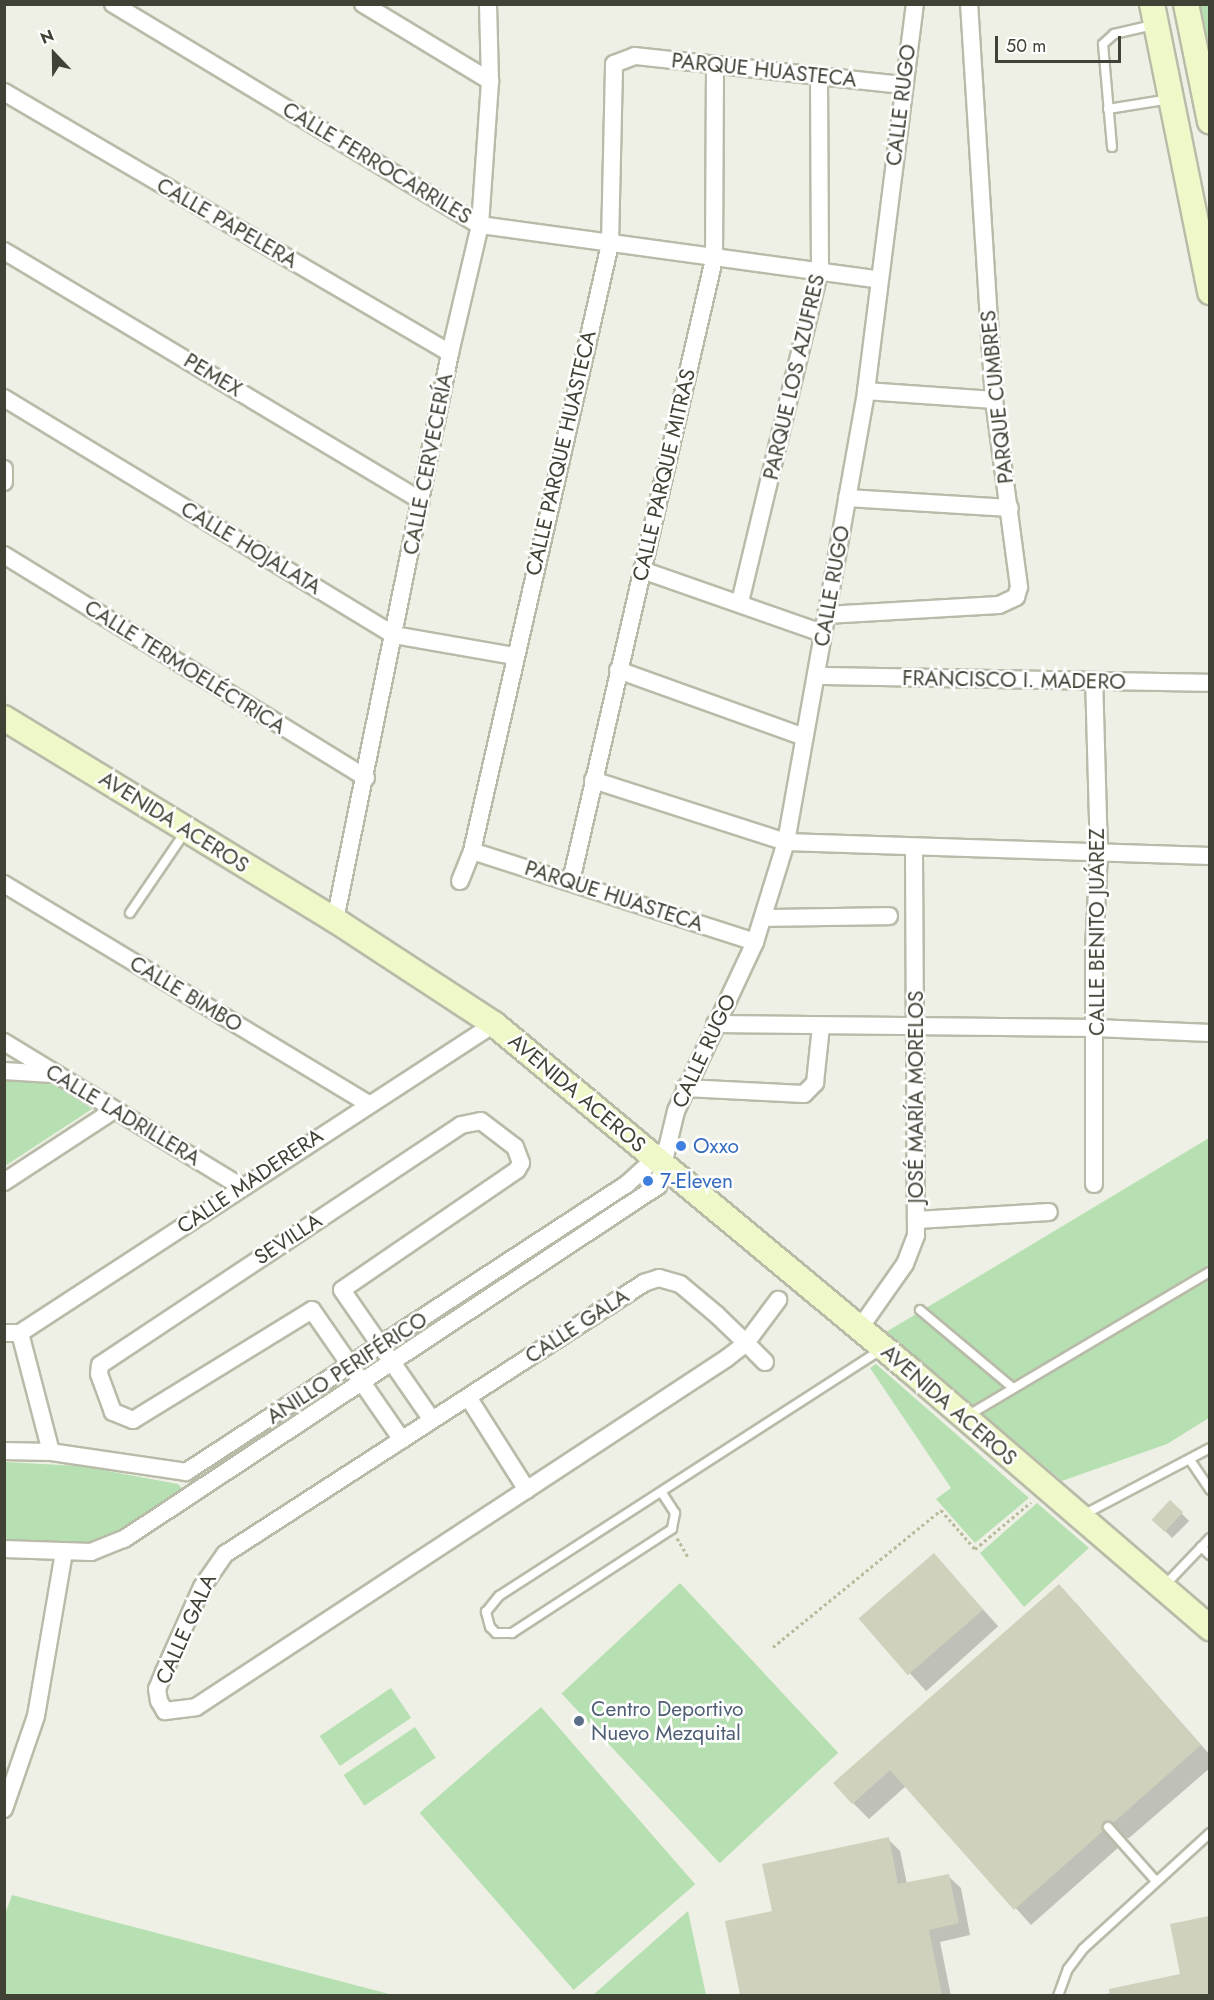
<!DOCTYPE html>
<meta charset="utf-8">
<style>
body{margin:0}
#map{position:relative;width:1214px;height:2000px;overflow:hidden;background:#eff0e5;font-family:Jost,sans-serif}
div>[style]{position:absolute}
.green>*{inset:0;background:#b7e0b2;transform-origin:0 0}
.shadow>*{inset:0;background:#0003;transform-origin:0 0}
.building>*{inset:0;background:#cfd1bc;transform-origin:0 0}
.path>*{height:3px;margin-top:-1.5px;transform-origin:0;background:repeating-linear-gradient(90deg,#b8bb9c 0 3px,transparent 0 6px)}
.roads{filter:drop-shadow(2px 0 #b9bba9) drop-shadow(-2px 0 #b9bba9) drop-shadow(0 2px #b9bba9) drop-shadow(0 -2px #b9bba9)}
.lane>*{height:8px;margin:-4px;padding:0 4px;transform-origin:4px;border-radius:4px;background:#fff}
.street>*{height:16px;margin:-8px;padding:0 8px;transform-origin:8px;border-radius:8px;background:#fff}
.secondary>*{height:24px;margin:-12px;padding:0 12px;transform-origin:12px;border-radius:12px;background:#eef8c8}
.dots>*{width:16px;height:16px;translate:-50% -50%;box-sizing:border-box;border:3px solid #fff;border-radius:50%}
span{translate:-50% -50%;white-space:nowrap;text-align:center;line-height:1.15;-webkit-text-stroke:5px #fff;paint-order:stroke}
.street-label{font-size:21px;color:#414236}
.shop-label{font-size:21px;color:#366cbe}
.left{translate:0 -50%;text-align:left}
.service-label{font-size:21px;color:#4e5e75}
.frame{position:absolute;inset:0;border:6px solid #414236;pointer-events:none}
.north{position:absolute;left:24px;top:24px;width:60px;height:60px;-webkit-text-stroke:4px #fff;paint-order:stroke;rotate:338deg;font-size:16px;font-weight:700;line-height:24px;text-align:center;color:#414236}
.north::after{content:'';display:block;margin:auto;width:21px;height:27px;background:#414236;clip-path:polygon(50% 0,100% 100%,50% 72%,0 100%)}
.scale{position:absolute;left:995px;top:36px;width:126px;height:27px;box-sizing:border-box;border:3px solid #414236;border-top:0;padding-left:8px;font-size:18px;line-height:21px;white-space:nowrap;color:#414236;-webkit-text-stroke:4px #fff;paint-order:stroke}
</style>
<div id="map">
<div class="green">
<div style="clip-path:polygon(1197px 5px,1209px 5px,1209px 64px)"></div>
<div style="clip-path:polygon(5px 1078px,49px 1080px,92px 1109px,5px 1166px)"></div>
<div style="clip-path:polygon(1209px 1138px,1209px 1418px,1167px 1444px,1062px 1481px,886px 1332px)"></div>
<div style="clip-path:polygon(876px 1364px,1029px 1498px,975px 1543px,936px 1499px,951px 1488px,870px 1368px)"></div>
<div style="clip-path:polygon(5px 1462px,81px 1466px,178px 1484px,184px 1491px,94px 1548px,5px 1547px)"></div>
<div style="clip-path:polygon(1037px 1503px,1089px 1548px,1024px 1607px,980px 1553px)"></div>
<div style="left:680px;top:1583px;width:232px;height:162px;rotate:47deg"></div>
<div style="left:391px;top:1688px;width:36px;height:86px;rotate:56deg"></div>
<div style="left:541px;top:1707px;width:235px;height:161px;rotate:49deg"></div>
<div style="left:415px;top:1727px;width:37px;height:86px;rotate:56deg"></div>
<div style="clip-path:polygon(12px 1895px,393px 1995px,5px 1995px,5px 1914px)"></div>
<div style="clip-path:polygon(688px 1911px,706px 1995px,593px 1995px)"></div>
</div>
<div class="shadow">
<div style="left:1170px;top:1502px;width:27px;height:24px;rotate:45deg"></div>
<div style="left:934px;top:1555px;width:96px;height:97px;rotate:48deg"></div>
<div style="clip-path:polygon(1075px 1602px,1210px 1755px,1210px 1768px,1129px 1838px,1120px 1837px,1119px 1847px,1031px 1925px,906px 1786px,869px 1819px,853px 1803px)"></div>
<div style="clip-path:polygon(888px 1839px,900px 1851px,907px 1884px,948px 1876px,961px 1888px,970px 1935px,940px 1942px,951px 1996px,742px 1996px,727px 1922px,774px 1912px)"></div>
<div style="clip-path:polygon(1210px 1917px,1210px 1996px,1098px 1996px,1182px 1976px,1171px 1925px)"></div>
</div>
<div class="building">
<div style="left:1170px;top:1500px;width:18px;height:27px;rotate:43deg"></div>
<div style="left:934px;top:1553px;width:75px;height:100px;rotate:49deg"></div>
<div style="clip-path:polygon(1059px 1584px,1201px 1745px,1113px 1823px,1104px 1822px,1103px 1831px,1014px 1910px,890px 1770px,852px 1804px,833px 1783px)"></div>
<div style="clip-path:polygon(889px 1837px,898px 1884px,949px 1874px,959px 1923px,929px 1930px,942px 1995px,740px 1995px,725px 1921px,772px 1911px,762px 1864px)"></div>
<div style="clip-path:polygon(1209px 1916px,1209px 1995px,1110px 1995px,1109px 1989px,1180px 1974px,1170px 1924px)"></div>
</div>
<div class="path">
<div style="left:677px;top:1538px;width:22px;rotate:60deg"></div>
<div style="left:773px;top:1647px;width:217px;rotate:-39.2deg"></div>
<div style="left:941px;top:1510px;width:52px;rotate:48.9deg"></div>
<div style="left:975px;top:1549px;width:73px;rotate:-40deg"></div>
</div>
<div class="roads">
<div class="lane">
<div style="left:1108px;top:109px;width:63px;rotate:-9.2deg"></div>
<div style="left:1112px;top:147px;width:103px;rotate:-95deg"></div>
<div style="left:1103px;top:44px;width:15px;rotate:-42deg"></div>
<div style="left:1114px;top:34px;width:40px;rotate:-13deg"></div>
<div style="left:130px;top:913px;width:98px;rotate:-55.8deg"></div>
<div style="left:920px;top:1310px;width:121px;rotate:40deg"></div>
<div style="left:967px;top:1416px;width:282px;rotate:-30.7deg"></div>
<div style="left:1190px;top:1460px;width:36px;rotate:56deg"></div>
<div style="left:662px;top:1493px;width:24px;rotate:57deg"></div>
<div style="left:675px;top:1513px;width:16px;rotate:101deg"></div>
<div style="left:672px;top:1529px;width:191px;rotate:147deg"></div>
<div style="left:512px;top:1633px;width:16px;rotate:180deg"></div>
<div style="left:496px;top:1633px;width:8px;rotate:-135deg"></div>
<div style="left:490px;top:1627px;width:16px;rotate:-105deg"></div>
<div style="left:486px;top:1612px;width:21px;rotate:-51deg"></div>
<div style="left:499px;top:1596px;width:457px;rotate:-32.8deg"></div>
<div style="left:1083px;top:1515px;width:144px;rotate:-27.8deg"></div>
<div style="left:1201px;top:1547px;width:12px;rotate:42deg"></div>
<div style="left:1165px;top:1585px;width:65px;rotate:-46.2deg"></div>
<div style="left:1108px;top:1827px;width:72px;rotate:48.4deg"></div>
<div style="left:1058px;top:1996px;width:29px;rotate:-70deg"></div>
<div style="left:1068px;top:1969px;width:25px;rotate:-53deg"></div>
<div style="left:1083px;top:1949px;width:172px;rotate:-42.4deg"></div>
</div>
<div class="street">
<div style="left:113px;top:4px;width:428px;rotate:31.1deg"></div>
<div style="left:480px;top:225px;width:403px;rotate:7.8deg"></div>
<div style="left:363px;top:4px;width:149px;rotate:31.2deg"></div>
<div style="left:4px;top:92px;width:517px;rotate:30.34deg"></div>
<div style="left:4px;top:251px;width:486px;rotate:30.9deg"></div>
<div style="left:866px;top:391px;width:128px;rotate:4deg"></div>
<div style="left:4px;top:398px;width:456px;rotate:31.3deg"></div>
<div style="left:394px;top:635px;width:122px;rotate:9.9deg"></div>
<div style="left:4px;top:469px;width:13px;rotate:90deg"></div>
<div style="left:847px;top:498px;width:163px;rotate:3.5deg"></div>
<div style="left:4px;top:555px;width:425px;rotate:31.6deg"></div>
<div style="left:642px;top:570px;width:191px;rotate:19.3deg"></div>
<div style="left:740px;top:602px;width:342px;rotate:-76.5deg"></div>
<div style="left:820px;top:270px;width:194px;rotate:-90.3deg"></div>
<div style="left:826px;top:615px;width:173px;rotate:-3.3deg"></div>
<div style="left:999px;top:605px;width:19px;rotate:-25deg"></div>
<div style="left:1016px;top:597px;width:10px;rotate:-73deg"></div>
<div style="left:1019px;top:587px;width:189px;rotate:-97.6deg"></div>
<div style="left:994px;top:400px;width:397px;rotate:-93.6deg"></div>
<div style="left:618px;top:670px;width:198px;rotate:19.8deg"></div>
<div style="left:818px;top:676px;width:392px;rotate:1deg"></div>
<div style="left:593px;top:780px;width:203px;rotate:17.8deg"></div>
<div style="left:786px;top:842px;width:424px;rotate:1.9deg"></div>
<div style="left:472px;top:851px;width:297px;rotate:17.8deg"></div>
<div style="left:460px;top:881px;width:32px;rotate:-68deg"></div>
<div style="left:472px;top:851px;width:622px;rotate:-77.19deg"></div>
<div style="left:610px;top:244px;width:180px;rotate:-88.7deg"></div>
<div style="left:614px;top:64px;width:22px;rotate:-21deg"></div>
<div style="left:635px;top:56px;width:270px;rotate:6.2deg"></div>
<div style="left:571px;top:881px;width:638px;rotate:-77.05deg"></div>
<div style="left:714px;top:259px;width:194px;rotate:-89.7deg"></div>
<div style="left:4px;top:884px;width:424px;rotate:31.1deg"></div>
<div style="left:765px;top:918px;width:124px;rotate:-0.9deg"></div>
<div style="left:335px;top:920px;width:579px;rotate:-78.53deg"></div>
<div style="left:450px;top:353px;width:131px;rotate:-76.8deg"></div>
<div style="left:480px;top:225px;width:144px;rotate:-86deg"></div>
<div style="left:490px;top:81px;width:77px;rotate:-91.5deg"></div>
<div style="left:715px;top:1024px;width:381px;rotate:0.6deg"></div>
<div style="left:1096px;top:1028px;width:114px;rotate:2.5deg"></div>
<div style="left:4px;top:1042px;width:279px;rotate:31.4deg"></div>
<div style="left:4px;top:1071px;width:48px;rotate:3.6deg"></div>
<div style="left:685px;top:1088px;width:119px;rotate:2.9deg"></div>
<div style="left:804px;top:1094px;width:16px;rotate:-45deg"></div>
<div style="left:815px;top:1083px;width:57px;rotate:-84deg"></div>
<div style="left:4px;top:1182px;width:131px;rotate:-33.2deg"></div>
<div style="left:1094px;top:1184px;width:235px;rotate:-90deg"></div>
<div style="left:1094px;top:949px;width:94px;rotate:-87deg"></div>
<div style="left:1099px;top:855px;width:174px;rotate:-91.6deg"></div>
<div style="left:917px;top:1220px;width:132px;rotate:-3.5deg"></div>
<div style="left:860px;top:1328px;width:78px;rotate:-54.9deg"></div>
<div style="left:905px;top:1264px;width:31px;rotate:-69deg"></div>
<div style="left:916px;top:1235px;width:386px;rotate:-90.3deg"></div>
<div style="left:4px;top:1333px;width:16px"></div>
<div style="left:20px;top:1333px;width:566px;rotate:-33.1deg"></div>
<div style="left:20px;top:1333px;width:123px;rotate:75.4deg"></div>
<div style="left:765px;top:1362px;width:27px;rotate:-135deg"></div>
<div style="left:746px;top:1343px;width:40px;rotate:-136deg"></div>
<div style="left:717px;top:1315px;width:48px;rotate:-140deg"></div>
<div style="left:680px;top:1284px;width:22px;rotate:-164deg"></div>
<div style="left:659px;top:1278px;width:16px;rotate:162deg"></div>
<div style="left:644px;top:1283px;width:499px;rotate:147.1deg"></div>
<div style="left:225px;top:1554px;width:40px;rotate:124.9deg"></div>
<div style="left:202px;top:1587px;width:93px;rotate:114.1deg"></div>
<div style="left:164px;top:1672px;width:18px;rotate:112deg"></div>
<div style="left:157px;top:1689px;width:12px;rotate:81deg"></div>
<div style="left:159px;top:1701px;width:12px;rotate:59deg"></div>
<div style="left:165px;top:1711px;width:31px;rotate:-7deg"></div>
<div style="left:196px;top:1707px;width:635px;rotate:-33.31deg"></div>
<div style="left:727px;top:1358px;width:24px;rotate:-38deg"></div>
<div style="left:746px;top:1343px;width:54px;rotate:-53.3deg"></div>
<div style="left:468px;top:1397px;width:110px;rotate:57.6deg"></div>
<div style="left:402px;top:1440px;width:158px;rotate:-124.7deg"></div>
<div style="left:312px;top:1310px;width:210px;rotate:148.4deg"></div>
<div style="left:133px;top:1420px;width:22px;rotate:-158deg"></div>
<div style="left:113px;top:1412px;width:40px;rotate:-110.2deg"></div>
<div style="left:99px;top:1374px;width:9px;rotate:-84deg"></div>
<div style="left:100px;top:1365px;width:433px;rotate:-33.6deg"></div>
<div style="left:461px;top:1125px;width:20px;rotate:-11deg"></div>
<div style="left:481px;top:1121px;width:43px;rotate:37.4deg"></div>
<div style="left:515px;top:1147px;width:17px;rotate:69deg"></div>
<div style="left:521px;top:1163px;width:8px;rotate:120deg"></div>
<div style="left:517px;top:1170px;width:212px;rotate:145.6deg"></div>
<div style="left:342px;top:1290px;width:158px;rotate:55.3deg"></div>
<div style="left:4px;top:1451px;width:47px;rotate:1.2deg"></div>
<div style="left:51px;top:1452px;width:136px;rotate:8.4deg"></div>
<div style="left:186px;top:1472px;width:527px;rotate:-33.15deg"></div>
<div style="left:627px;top:1184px;width:47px;rotate:-42.4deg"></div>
<div style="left:4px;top:1549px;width:87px;rotate:2deg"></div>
<div style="left:91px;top:1552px;width:35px;rotate:-22deg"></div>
<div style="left:124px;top:1539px;width:640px;rotate:-33.47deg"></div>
<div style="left:658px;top:1186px;width:77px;rotate:-76.5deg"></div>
<div style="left:676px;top:1111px;width:187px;rotate:-64.9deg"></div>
<div style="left:755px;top:942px;width:105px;rotate:-72.8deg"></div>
<div style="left:786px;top:842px;width:458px;rotate:-79.9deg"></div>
<div style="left:866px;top:391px;width:390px;rotate:-82.8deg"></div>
<div style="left:4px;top:1809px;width:98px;rotate:-71deg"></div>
<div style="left:36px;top:1716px;width:165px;rotate:-80.3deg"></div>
</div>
<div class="secondary">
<div style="left:1152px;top:4px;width:294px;rotate:78.6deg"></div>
<div style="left:1186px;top:4px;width:120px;rotate:78.5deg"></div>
<div style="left:4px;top:718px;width:388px;rotate:31.4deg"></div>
<div style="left:335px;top:920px;width:190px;rotate:33.2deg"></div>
<div style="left:494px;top:1024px;width:541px;rotate:39.75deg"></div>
<div style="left:910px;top:1370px;width:396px;rotate:40.7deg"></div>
</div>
</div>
<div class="dots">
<div style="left:681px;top:1146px;background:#3f7fe0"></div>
<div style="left:648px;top:1181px;background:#3f7fe0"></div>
<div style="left:579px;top:1721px;background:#5c6f8a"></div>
</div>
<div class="street-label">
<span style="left:764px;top:70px;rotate:6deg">PARQUE HUASTECA</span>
<span style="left:901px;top:105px;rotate:-83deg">CALLE RUGO</span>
<span style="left:377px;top:163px;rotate:31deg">CALLE FERROCARRILES</span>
<span style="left:227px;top:223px;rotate:30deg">CALLE PAPELERA</span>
<span style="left:213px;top:375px;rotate:31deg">PEMEX</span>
<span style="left:794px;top:377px;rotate:-77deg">PARQUE LOS AZUFRES</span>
<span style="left:997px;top:397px;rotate:-96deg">PARQUE CUMBRES</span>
<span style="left:561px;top:453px;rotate:-77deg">CALLE PARQUE HUASTECA</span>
<span style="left:428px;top:464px;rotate:-79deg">CALLE CERVECERÍA</span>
<span style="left:664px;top:475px;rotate:-77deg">CALLE PARQUE MITRAS</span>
<span style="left:251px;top:548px;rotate:31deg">CALLE HOJALATA</span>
<span style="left:832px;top:586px;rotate:-80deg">CALLE RUGO</span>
<span style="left:185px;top:667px;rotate:32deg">CALLE TERMOELÉCTRICA</span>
<span style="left:1014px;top:680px;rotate:1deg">FRANCISCO I. MADERO</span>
<span style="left:174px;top:822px;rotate:32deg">AVENIDA ACEROS</span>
<span style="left:614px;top:896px;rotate:18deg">PARQUE HUASTECA</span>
<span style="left:1097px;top:932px;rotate:-90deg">CALLE BENITO JUÁREZ</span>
<span style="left:186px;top:994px;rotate:31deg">CALLE BIMBO</span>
<span style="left:704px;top:1051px;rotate:-65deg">CALLE RUGO</span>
<span style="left:577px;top:1093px;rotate:40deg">AVENIDA ACEROS</span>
<span style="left:916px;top:1097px;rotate:-90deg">JOSÉ MARÍA MORELOS</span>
<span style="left:123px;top:1115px;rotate:31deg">CALLE LADRILLERA</span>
<span style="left:250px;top:1181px;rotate:-34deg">CALLE MADERERA</span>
<span style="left:288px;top:1239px;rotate:-33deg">SEVILLA</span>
<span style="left:577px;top:1326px;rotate:-33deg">CALLE GALA</span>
<span style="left:347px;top:1368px;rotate:-33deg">ANILLO PERIFÉRICO</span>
<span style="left:949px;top:1405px;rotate:41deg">AVENIDA ACEROS</span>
<span style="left:186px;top:1629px;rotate:-66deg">CALLE GALA</span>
</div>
<div class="shop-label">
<span class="left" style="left:693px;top:1146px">Oxxo</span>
<span class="left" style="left:660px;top:1181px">7-Eleven</span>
</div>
<div class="service-label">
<span class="left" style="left:591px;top:1721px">Centro Deportivo<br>Nuevo Mezquital</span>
</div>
<div class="frame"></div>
<div class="north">N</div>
<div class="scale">50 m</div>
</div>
